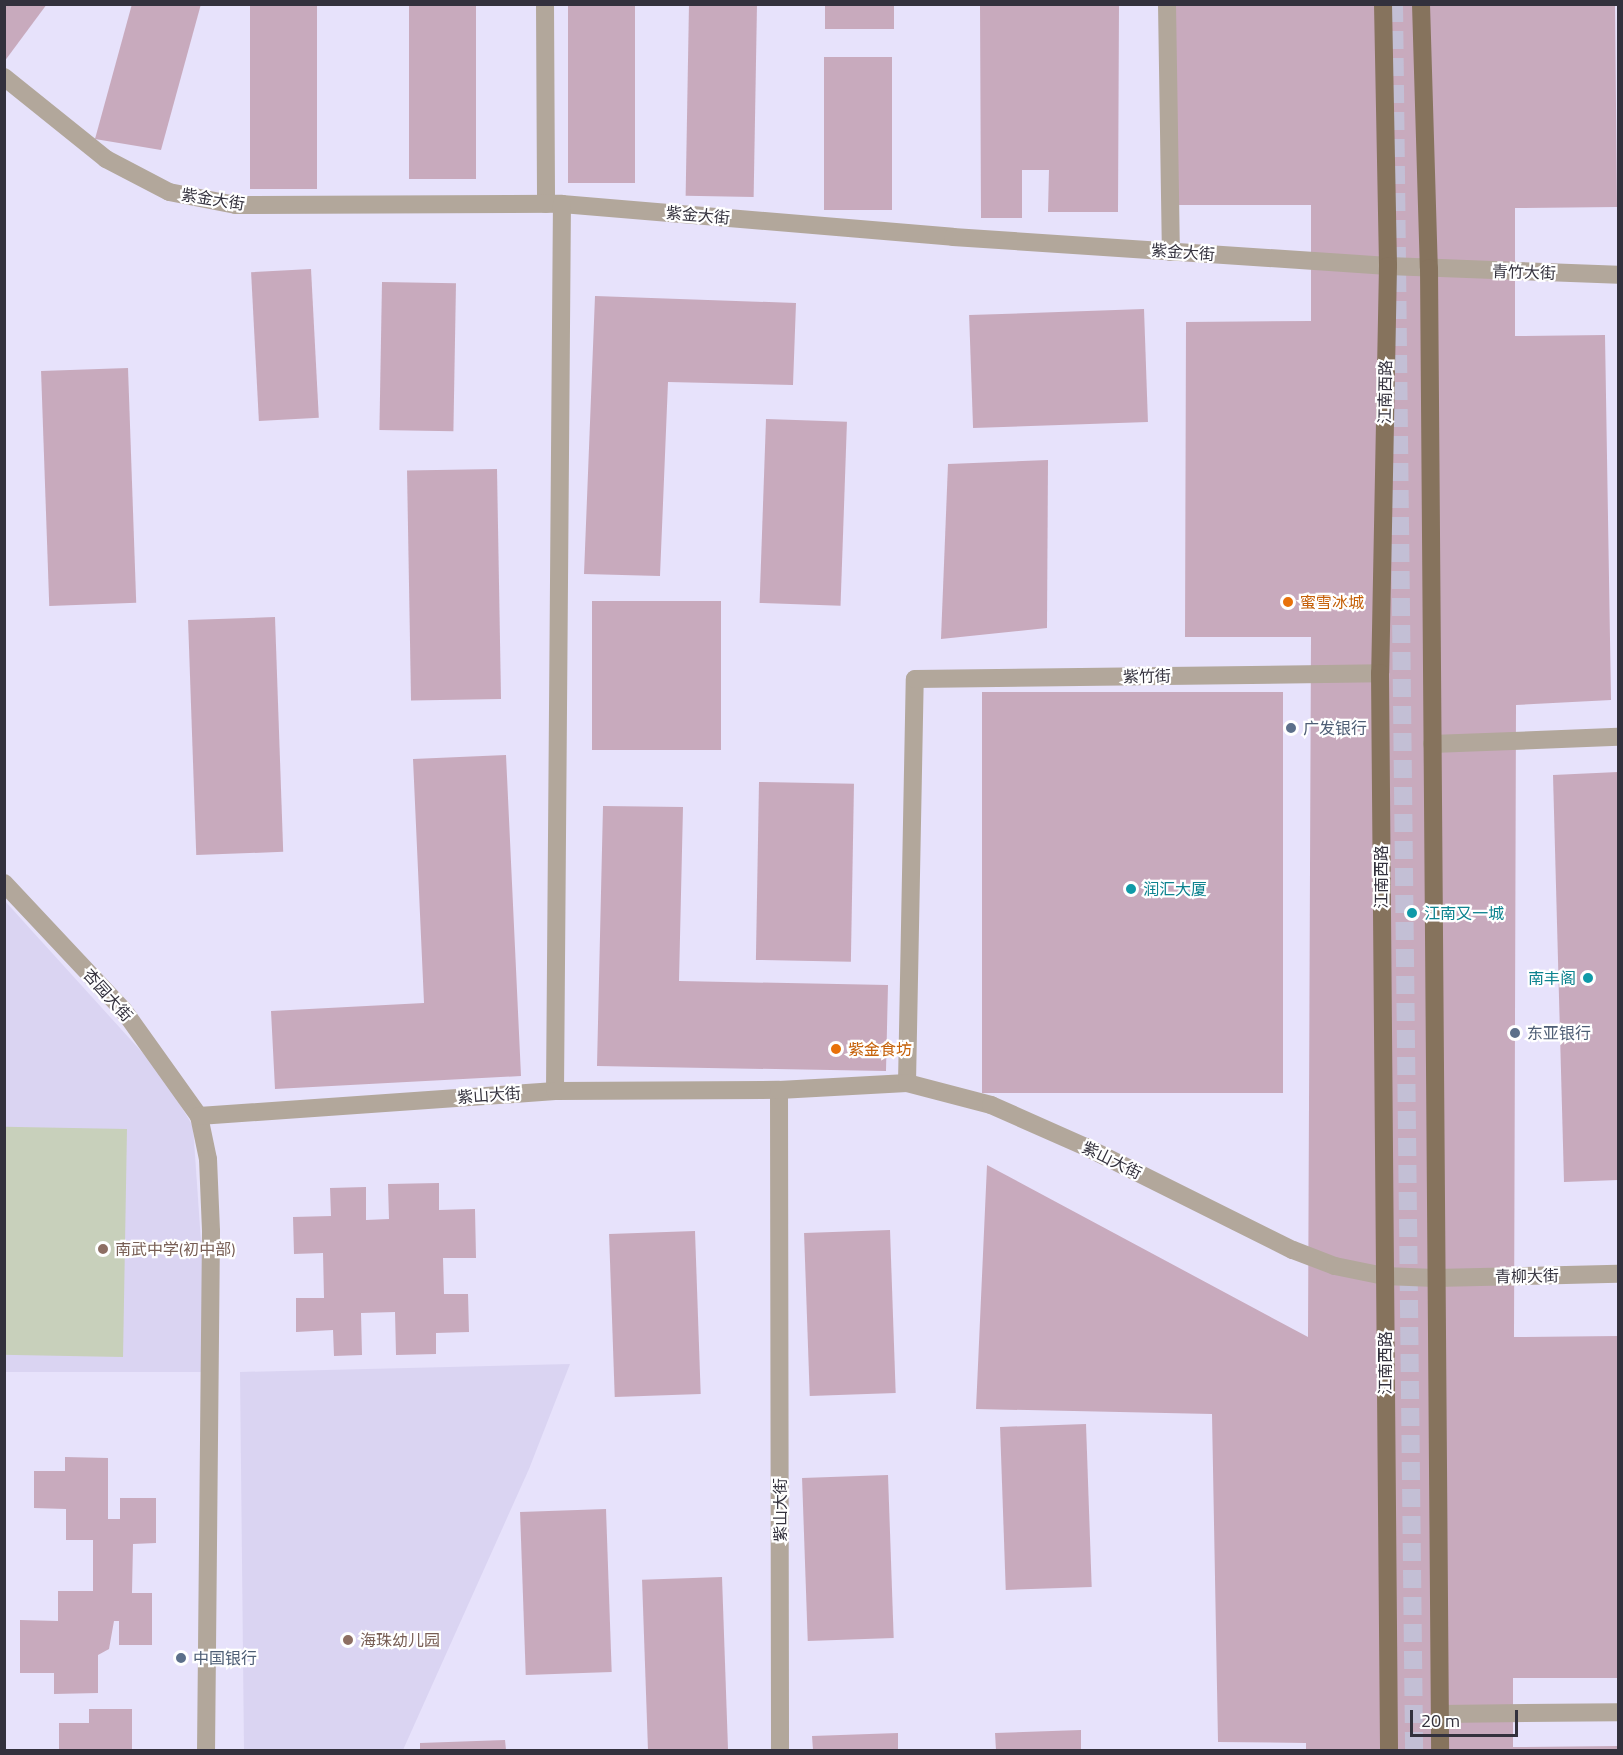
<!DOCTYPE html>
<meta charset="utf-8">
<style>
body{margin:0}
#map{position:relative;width:1623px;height:1755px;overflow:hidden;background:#e7e2fb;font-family:"Titillium Web","Noto Sans SC",sans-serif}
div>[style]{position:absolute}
.built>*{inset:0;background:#dad4f2}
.green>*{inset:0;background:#c8d0bb;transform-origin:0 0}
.building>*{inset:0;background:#c8aabd;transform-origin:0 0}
.minor-tunnel>*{height:18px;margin-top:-9px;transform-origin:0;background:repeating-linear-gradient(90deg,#c3bfd5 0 18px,transparent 0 27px)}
.minor>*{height:18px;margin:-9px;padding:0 9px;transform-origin:9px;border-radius:9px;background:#b2a79b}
.major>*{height:18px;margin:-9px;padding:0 9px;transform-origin:9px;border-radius:9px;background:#86735d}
.dots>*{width:16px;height:16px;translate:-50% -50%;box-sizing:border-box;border:3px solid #fff;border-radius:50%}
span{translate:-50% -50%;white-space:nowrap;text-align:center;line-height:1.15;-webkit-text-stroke:4.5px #fff;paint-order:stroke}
.street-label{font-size:16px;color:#33313d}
.food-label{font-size:16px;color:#c56008}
.left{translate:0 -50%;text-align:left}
.service-label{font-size:16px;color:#4e5e75}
.culture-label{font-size:16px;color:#0d838f}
.right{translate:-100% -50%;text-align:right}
.education-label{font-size:16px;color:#785e54}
.frame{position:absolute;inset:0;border:6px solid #33313d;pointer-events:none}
.scale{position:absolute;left:1410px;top:1710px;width:108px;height:27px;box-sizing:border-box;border:3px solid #33313d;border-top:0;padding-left:8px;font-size:18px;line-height:21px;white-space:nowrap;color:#33313d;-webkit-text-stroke:4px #fff;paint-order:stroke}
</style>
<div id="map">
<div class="built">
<div style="clip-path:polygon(4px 900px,160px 1072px,193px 1126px,210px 1372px,5px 1372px)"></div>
<div style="clip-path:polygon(570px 1364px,529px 1469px,403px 1750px,244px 1750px,240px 1372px)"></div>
</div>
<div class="green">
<div style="left:127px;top:1129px;width:228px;height:122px;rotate:91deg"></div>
</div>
<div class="building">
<div style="clip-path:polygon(4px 4px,47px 4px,4px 62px)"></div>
<div style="clip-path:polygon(132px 4px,201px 4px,161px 150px,95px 139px)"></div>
<div style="left:250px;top:4px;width:67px;height:185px"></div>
<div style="left:409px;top:4px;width:67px;height:175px"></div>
<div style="left:568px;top:4px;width:67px;height:179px"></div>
<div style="left:757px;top:4px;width:193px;height:68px;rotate:91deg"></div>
<div style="left:825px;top:4px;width:69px;height:25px"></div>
<div style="clip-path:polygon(980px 4px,1119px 4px,1118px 212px,1048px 212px,1049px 170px,1022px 170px,1022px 218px,981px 218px)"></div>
<div style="clip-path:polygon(1175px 4px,1615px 4px,1617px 207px,1515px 208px,1515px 336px,1605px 335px,1611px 700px,1516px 705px,1514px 1337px,1618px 1336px,1618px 1678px,1513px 1678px,1513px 1747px,1618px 1746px,1618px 1750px,1306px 1750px,1306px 1743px,1218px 1742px,1212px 1414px,976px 1409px,987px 1165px,1308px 1337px,1311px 637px,1185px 637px,1186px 322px,1311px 321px,1311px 205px,1174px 205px)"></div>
<div style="left:892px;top:57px;width:153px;height:68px;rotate:90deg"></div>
<div style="left:311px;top:269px;width:149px;height:60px;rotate:87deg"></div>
<div style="left:382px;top:282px;width:74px;height:148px;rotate:1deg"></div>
<div style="clip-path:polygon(595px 296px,796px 303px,793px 385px,668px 382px,660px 576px,584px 574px)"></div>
<div style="left:1144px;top:309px;width:113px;height:175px;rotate:88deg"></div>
<div style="left:128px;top:368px;width:235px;height:87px;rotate:88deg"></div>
<div style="left:766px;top:419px;width:81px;height:184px;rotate:2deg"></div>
<div style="clip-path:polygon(1048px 460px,1047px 628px,941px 639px,948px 464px)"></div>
<div style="left:497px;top:469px;width:230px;height:90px;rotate:89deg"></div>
<div style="left:592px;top:601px;width:129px;height:149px"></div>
<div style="left:275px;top:617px;width:235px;height:87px;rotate:88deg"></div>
<div style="left:1283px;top:692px;width:401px;height:301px;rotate:90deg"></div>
<div style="clip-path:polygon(506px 755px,521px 1076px,275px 1089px,271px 1011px,424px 1003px,413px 759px)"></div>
<div style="clip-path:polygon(1618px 772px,1618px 1180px,1564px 1182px,1553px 775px)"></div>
<div style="left:759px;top:782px;width:95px;height:178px;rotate:1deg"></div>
<div style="clip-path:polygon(603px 806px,683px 807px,679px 981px,888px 985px,886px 1071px,597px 1066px)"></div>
<div style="clip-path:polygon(439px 1183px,439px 1210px,475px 1209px,476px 1258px,443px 1258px,444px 1294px,468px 1294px,469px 1332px,436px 1333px,436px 1354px,396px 1355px,395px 1312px,361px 1313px,362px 1355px,334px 1356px,333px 1330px,296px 1332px,296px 1298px,324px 1298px,323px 1253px,294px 1254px,293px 1217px,331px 1216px,330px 1188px,366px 1187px,366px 1220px,389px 1219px,388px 1184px)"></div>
<div style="left:890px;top:1230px;width:163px;height:86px;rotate:88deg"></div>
<div style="left:695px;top:1231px;width:163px;height:86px;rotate:88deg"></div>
<div style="left:1086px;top:1424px;width:163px;height:86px;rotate:88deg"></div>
<div style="clip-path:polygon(65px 1457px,108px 1458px,108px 1519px,120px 1519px,120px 1498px,156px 1498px,156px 1543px,133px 1544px,132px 1593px,152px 1593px,152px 1645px,119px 1645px,119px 1621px,114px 1621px,109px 1649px,98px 1655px,98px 1693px,54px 1694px,54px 1673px,20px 1673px,20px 1620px,58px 1621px,58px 1591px,93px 1591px,93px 1540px,66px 1540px,66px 1509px,34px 1508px,34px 1471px,65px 1471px)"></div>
<div style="left:888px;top:1475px;width:163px;height:86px;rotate:88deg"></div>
<div style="left:606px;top:1509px;width:163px;height:86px;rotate:88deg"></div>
<div style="left:722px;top:1577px;width:173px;height:80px;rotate:88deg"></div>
<div style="clip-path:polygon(89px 1709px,132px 1709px,132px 1750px,59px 1750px,59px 1723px,89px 1723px)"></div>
<div style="clip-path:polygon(1081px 1730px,1081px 1750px,996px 1750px,995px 1733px)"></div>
<div style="clip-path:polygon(898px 1733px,898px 1750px,813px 1750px,812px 1736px)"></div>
<div style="clip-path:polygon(505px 1740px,506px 1750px,420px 1750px,420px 1743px)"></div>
</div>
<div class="minor-tunnel">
<div style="left:1394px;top:4px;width:1746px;rotate:89.34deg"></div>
</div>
<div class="minor">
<div style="left:545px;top:4px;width:200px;rotate:89.7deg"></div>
<div style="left:1167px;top:4px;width:248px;rotate:89.1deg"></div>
<div style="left:4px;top:77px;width:131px;rotate:38.8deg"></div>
<div style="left:106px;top:159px;width:71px;rotate:27.6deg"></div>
<div style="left:169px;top:192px;width:68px;rotate:11deg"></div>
<div style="left:236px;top:205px;width:326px;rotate:-0.2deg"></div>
<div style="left:562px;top:204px;width:392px;rotate:4.8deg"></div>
<div style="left:953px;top:237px;width:436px;rotate:3.8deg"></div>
<div style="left:1388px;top:266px;width:230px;rotate:2.2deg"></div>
<div style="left:1432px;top:744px;width:186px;rotate:-2.2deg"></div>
<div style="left:4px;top:883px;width:175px;rotate:46.8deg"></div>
<div style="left:124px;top:1011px;width:129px;rotate:54.5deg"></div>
<div style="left:199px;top:1116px;width:44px;rotate:78.2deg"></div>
<div style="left:208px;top:1159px;width:73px;rotate:87.6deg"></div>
<div style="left:211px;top:1232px;width:518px;rotate:90.55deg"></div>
<div style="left:907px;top:1083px;width:404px;rotate:-88.9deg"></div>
<div style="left:915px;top:679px;width:465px;rotate:-0.7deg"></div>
<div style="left:779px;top:1090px;width:660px;rotate:89.91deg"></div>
<div style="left:555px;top:1091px;width:887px;rotate:-89.55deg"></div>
<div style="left:199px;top:1116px;width:357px;rotate:-4deg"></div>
<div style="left:555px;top:1091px;width:224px;rotate:-0.3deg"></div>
<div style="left:779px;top:1090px;width:128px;rotate:-3.1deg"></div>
<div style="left:907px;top:1083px;width:87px;rotate:14.7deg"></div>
<div style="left:991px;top:1105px;width:104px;rotate:23.9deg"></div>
<div style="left:1086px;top:1147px;width:231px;rotate:26.5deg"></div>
<div style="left:1293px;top:1250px;width:45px;rotate:20.9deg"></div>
<div style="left:1335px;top:1266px;width:50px;rotate:11.5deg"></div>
<div style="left:1384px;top:1276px;width:51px;rotate:2.2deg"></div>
<div style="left:1435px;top:1278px;width:183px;rotate:-1.3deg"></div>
<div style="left:1440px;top:1714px;width:178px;rotate:-0.6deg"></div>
</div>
<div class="major">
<div style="left:1383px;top:4px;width:262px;rotate:88.9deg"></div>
<div style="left:1388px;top:266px;width:407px;rotate:91.1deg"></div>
<div style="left:1380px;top:673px;width:1077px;rotate:89.52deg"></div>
<div style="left:1421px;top:4px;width:264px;rotate:88.3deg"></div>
<div style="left:1429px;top:268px;width:1482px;rotate:89.57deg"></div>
</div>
<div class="dots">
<div style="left:1288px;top:602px;background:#e8710a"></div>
<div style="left:1291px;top:728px;background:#5c6f8a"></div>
<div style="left:1131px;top:889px;background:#0f9aa8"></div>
<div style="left:1412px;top:913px;background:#0f9aa8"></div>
<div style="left:1588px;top:978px;background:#0f9aa8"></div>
<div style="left:1515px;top:1033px;background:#5c6f8a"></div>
<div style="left:836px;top:1049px;background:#e8710a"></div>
<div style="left:103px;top:1249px;background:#8d6e63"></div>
<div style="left:348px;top:1640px;background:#8d6e63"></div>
<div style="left:181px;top:1658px;background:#5c6f8a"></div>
</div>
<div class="street-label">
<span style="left:213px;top:199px;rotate:9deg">紫金大街</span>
<span style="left:698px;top:215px;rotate:5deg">紫金大街</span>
<span style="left:1183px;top:252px;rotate:4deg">紫金大街</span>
<span style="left:1524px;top:272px;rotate:2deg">青竹大街</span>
<span style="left:1385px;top:392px;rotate:-89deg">江南西路</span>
<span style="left:1147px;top:676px;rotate:-1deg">紫竹街</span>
<span style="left:1381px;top:877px;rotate:-90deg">江南西路</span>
<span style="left:108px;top:995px;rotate:48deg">杏园大街</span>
<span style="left:489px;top:1095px;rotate:-4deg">紫山大街</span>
<span style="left:1112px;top:1160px;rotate:26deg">紫山大街</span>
<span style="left:1527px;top:1276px;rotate:-1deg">青柳大街</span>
<span style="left:1385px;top:1363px;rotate:-90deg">江南西路</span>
<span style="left:780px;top:1510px;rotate:-90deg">紫山大街</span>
</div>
<div class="food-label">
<span class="left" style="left:1300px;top:602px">蜜雪冰城</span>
<span class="left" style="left:848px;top:1049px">紫金食坊</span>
</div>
<div class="service-label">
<span class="left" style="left:1303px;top:728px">广发银行</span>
<span class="left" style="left:1527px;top:1033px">东亚银行</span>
<span class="left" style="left:193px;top:1658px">中国银行</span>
</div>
<div class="culture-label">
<span class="left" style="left:1143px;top:889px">润汇大厦</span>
<span class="left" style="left:1424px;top:913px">江南又一城</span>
<span class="right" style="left:1576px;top:978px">南丰阁</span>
</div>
<div class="education-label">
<span class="left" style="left:115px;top:1249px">南武中学(初中部)</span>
<span class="left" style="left:360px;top:1640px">海珠幼儿园</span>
</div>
<div class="frame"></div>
<div class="scale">20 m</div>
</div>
